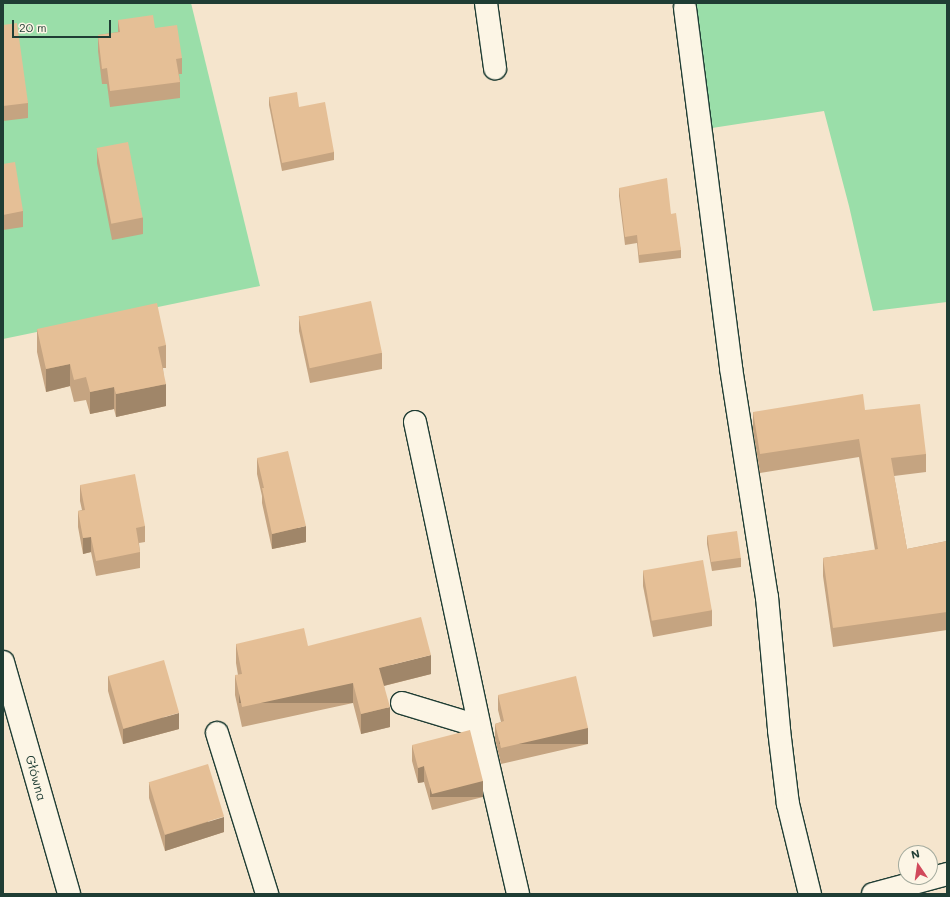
<!DOCTYPE html>
<meta charset="utf-8">
<style>
body{margin:0}
#map{position:relative;width:950px;height:897px;overflow:hidden;background:#f5e5cd;font-family:Mali,sans-serif}
div>[style]{position:absolute}
.green>*{inset:0;background:#9adea9}
.roads{filter:drop-shadow(1px 0 #1f3d34) drop-shadow(-1px 0 #1f3d34) drop-shadow(0 1px #1f3d34) drop-shadow(0 -1px #1f3d34)}
.minor>*{height:22px;margin:-11px;padding:0 11px;transform-origin:11px;border-radius:11px;background:#fcf5e5}
.major>*{height:22px;margin:-11px;padding:0 11px;transform-origin:11px;border-radius:11px;background:#fcf5e5}
.wall>*{inset:0;background:#c5a481}
.shaded-wall>*{inset:0;background:#a08669;transform-origin:0 0}
.building>*{inset:0;background:#e5bf96;transform-origin:0 0}
span{translate:-50% -50%;white-space:nowrap;text-align:center;line-height:1.15;-webkit-text-stroke:4px #fcf5e5;paint-order:stroke}
.street-label{font-size:13px;color:#1f3d34}
.frame{position:absolute;inset:0;border:4px solid #1f3d34;pointer-events:none}
.north{position:absolute;left:898px;top:845px;width:40px;height:40px;box-sizing:border-box;background:#fcf5e5;border:1px solid #a4ab9e;border-radius:50%;rotate:347deg;font-size:11px;font-weight:700;line-height:16px;text-align:center;color:#1f3d34}
.north::after{content:'';display:block;margin:auto;width:14px;height:18px;background:#d1495b;clip-path:polygon(50% 0,100% 100%,50% 72%,0 100%)}
.scale{position:absolute;left:12px;top:20px;width:99px;height:18px;box-sizing:border-box;border:2px solid #1f3d34;border-top:0;padding-left:5px;font-size:12px;line-height:14px;white-space:nowrap;color:#1f3d34;-webkit-text-stroke:3px #fcf5e5;paint-order:stroke}
</style>
<div id="map">
<div class="green">
<div style="clip-path:polygon(3px 3px,191px 3px,260px 286px,3px 339px)"></div>
<div style="clip-path:polygon(695px 3px,947px 3px,947px 302px,873px 311px,849px 206px,824px 111px,712px 128px)"></div>
</div>
<div class="roads">
<div class="minor">
<div style="left:486px;top:3px;width:66px;rotate:82.1deg"></div>
<div style="left:685px;top:8px;width:363px;rotate:82.7deg"></div>
<div style="left:731px;top:368px;width:232px;rotate:81.1deg"></div>
<div style="left:767px;top:597px;width:134px;rotate:84.8deg"></div>
<div style="left:779px;top:730px;width:75px;rotate:83.1deg"></div>
<div style="left:788px;top:804px;width:93px;rotate:76.3deg"></div>
<div style="left:415px;top:422px;width:327px;rotate:78deg"></div>
<div style="left:3px;top:662px;width:241px;rotate:74.1deg"></div>
<div style="left:402px;top:703px;width:69px;rotate:16.9deg"></div>
<div style="left:468px;top:723px;width:24px;rotate:52deg"></div>
<div style="left:483px;top:742px;width:156px;rotate:77deg"></div>
<div style="left:217px;top:733px;width:169px;rotate:72.7deg"></div>
</div>
<div class="major">
<div style="left:873px;top:894px;width:77px;rotate:-15.1deg"></div>
</div>
</div>
<div class="wall">
<div style="clip-path:polygon(118px 20px,155px 28px,182px 58px,182px 74px,179px 74px,180px 82px,180px 98px,110px 107px,107px 84px,102px 84px,98px 51px,98px 35px,118px 32px)"></div>
<div style="clip-path:polygon(3px 25px,28px 103px,28px 118px,3px 121px)"></div>
<div style="clip-path:polygon(269px 97px,299px 107px,334px 152px,334px 160px,282px 171px,269px 105px)"></div>
<div style="clip-path:polygon(97px 148px,143px 218px,143px 234px,112px 240px,97px 163px)"></div>
<div style="clip-path:polygon(3px 164px,23px 211px,23px 227px,3px 230px)"></div>
<div style="clip-path:polygon(619px 188px,671px 214px,681px 250px,681px 258px,639px 263px,637px 243px,625px 245px,619px 196px)"></div>
<div style="clip-path:polygon(299px 316px,382px 353px,382px 369px,310px 383px,299px 331px)"></div>
<div style="clip-path:polygon(37px 329px,166px 345px,166px 368px,163px 368px,166px 406px,116px 417px,114px 409px,90px 414px,86px 400px,74px 402px,70px 386px,46px 392px,37px 352px)"></div>
<div style="clip-path:polygon(865px 410px,926px 454px,926px 472px,894px 476px,907px 549px,947px 541px,947px 630px,833px 647px,823px 576px,823px 558px,875px 550px,859px 457px,760px 473px,753px 430px,753px 412px)"></div>
<div style="clip-path:polygon(257px 458px,306px 542px,272px 549px,262px 503px,262px 496px,257px 474px)"></div>
<div style="clip-path:polygon(80px 485px,145px 526px,145px 542px,139px 543px,140px 552px,140px 568px,96px 576px,91px 552px,83px 554px,78px 527px,78px 511px,82px 510px,80px 501px)"></div>
<div style="clip-path:polygon(707px 536px,741px 558px,741px 567px,712px 571px,707px 544px)"></div>
<div style="clip-path:polygon(643px 571px,712px 610px,712px 626px,653px 637px,643px 586px)"></div>
<div style="clip-path:polygon(236px 644px,308px 646px,431px 674px,384px 686px,390px 727px,361px 734px,353px 703px,242px 727px,235px 695px,235px 675px,238px 675px,236px 663px)"></div>
<div style="clip-path:polygon(108px 676px,179px 729px,123px 744px,108px 691px)"></div>
<div style="clip-path:polygon(498px 695px,588px 744px,501px 764px,495px 739px,495px 724px,501px 722px,498px 710px)"></div>
<div style="clip-path:polygon(412px 745px,483px 797px,432px 810px,424px 782px,418px 783px,412px 761px)"></div>
<div style="clip-path:polygon(149px 782px,224px 832px,165px 851px,149px 798px)"></div>
</div>
<div class="shaded-wall">
<div style="clip-path:polygon(70px 364px,70px 386px,46px 392px,46px 369px)"></div>
<div style="clip-path:polygon(166px 384px,166px 406px,116px 417px,116px 394px)"></div>
<div style="clip-path:polygon(114px 387px,114px 409px,90px 414px,90px 392px)"></div>
<div style="clip-path:polygon(306px 526px,306px 542px,272px 549px,272px 534px)"></div>
<div style="clip-path:polygon(91px 537px,91px 552px,83px 554px,83px 538px)"></div>
<div style="clip-path:polygon(431px 655px,431px 674px,379px 687px,379px 668px)"></div>
<div style="left:353px;top:683px;width:20px;height:114px;rotate:90deg"></div>
<div style="clip-path:polygon(390px 707px,390px 727px,361px 734px,361px 714px)"></div>
<div style="clip-path:polygon(179px 713px,179px 729px,123px 744px,123px 729px)"></div>
<div style="left:588px;top:728px;width:16px;height:89px;rotate:90deg"></div>
<div style="clip-path:polygon(424px 766px,424px 782px,418px 783px,418px 768px)"></div>
<div style="left:483px;top:781px;width:16px;height:53px;rotate:90deg"></div>
<div style="clip-path:polygon(224px 817px,224px 832px,165px 851px,165px 835px)"></div>
</div>
<div class="building">
<div style="clip-path:polygon(153px 15px,155px 28px,177px 25px,182px 58px,176px 59px,180px 82px,110px 91px,107px 68px,102px 69px,98px 35px,120px 32px,118px 20px)"></div>
<div style="clip-path:polygon(17px 23px,28px 103px,3px 106px,3px 25px)"></div>
<div style="clip-path:polygon(297px 92px,299px 107px,325px 102px,334px 152px,282px 163px,269px 97px)"></div>
<div style="left:128px;top:142px;width:77px;height:32px;rotate:79deg"></div>
<div style="clip-path:polygon(15px 162px,23px 211px,3px 215px,3px 164px)"></div>
<div style="clip-path:polygon(667px 178px,671px 214px,676px 213px,681px 250px,639px 255px,637px 235px,625px 237px,619px 188px)"></div>
<div style="left:371px;top:301px;width:53px;height:74px;rotate:78deg"></div>
<div style="clip-path:polygon(157px 303px,166px 345px,158px 347px,166px 384px,116px 394px,114px 387px,90px 392px,86px 377px,74px 380px,70px 364px,46px 369px,37px 329px)"></div>
<div style="clip-path:polygon(863px 394px,865px 410px,920px 404px,926px 454px,891px 458px,907px 549px,947px 541px,947px 612px,833px 628px,823px 558px,878px 549px,859px 439px,760px 454px,753px 412px)"></div>
<div style="clip-path:polygon(288px 451px,306px 526px,272px 534px,262px 488px,264px 488px,257px 458px)"></div>
<div style="clip-path:polygon(135px 474px,145px 526px,136px 528px,140px 552px,96px 561px,91px 537px,83px 538px,78px 511px,85px 510px,80px 485px)"></div>
<div style="left:737px;top:531px;width:27px;height:30px;rotate:82deg"></div>
<div style="left:703px;top:560px;width:51px;height:61px;rotate:80deg"></div>
<div style="clip-path:polygon(421px 617px,431px 655px,379px 668px,390px 707px,361px 714px,353px 683px,242px 707px,235px 675px,242px 674px,236px 644px,304px 628px,308px 646px)"></div>
<div style="left:164px;top:660px;width:55px;height:58px;rotate:74deg"></div>
<div style="clip-path:polygon(576px 676px,588px 728px,501px 748px,495px 724px,504px 721px,498px 695px)"></div>
<div style="clip-path:polygon(470px 730px,483px 781px,432px 794px,424px 766px,418px 768px,412px 745px)"></div>
<div style="left:208px;top:764px;width:55px;height:62px;rotate:73deg"></div>
</div>
<div class="street-label">
<span style="left:36px;top:778px;rotate:74deg">Główna</span>
</div>
<div class="frame"></div>
<div class="north">N</div>
<div class="scale">20 m</div>
</div>
